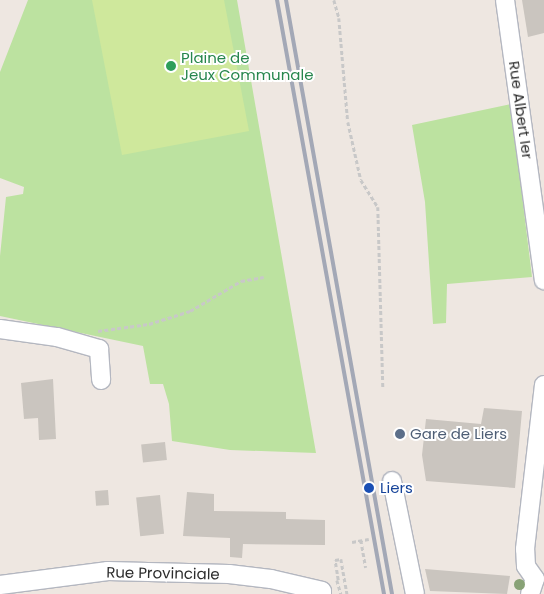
<!DOCTYPE html>
<style>
body{margin:0}
#map{position:relative;width:544px;height:594px;overflow:hidden;background:#eee7e1;font-family:Poppins,sans-serif}
div>[style]{position:absolute}
.green>*{inset:0;background:#bce2a0}
.pitch>*{inset:0;background:#cfe89c}
.building>*{inset:0;background:#cac5bf;transform-origin:0 0}
.path>*{height:2.5px;margin-top:-1.25px;transform-origin:0;background:repeating-linear-gradient(90deg,#c8c8c8 0 4px,transparent 0 6.5px)}
.roads{filter:drop-shadow(1px 0 #b4b7c0) drop-shadow(-1px 0 #b4b7c0) drop-shadow(0 1px #b4b7c0) drop-shadow(0 -1px #b4b7c0)}
.minor>*{height:18px;margin:-9px;padding:0 9px;transform-origin:9px;border-radius:9px;background:#fff}
.rail>*{height:4px;margin:-2px;padding:0 2px;transform-origin:2px;border-radius:2px;background:#a3a8b6}
.trees>*{width:11px;height:11px;margin:-5.5px;border-radius:50%;background:#88a276}
.dots>*{width:14px;height:14px;translate:-50% -50%;box-sizing:border-box;border:2px solid #fff;border-radius:50%}
span{translate:-50% -50%;white-space:nowrap;text-align:center;line-height:1.15;-webkit-text-stroke:4px #fff;paint-order:stroke}
.leisure-label{font-size:15px;color:#27864d}
.left{translate:0 -50%;text-align:left}
.street-label{font-size:15px;color:#2d2d2d}
.service-label{font-size:15px;color:#4e5e75}
.transit-label{font-size:15px;color:#164399}
</style>
<div id="map">
<div class="green">
<div style="clip-path:polygon(28px 0,237px 0,316px 453px,230px 450px,172px 441px,169px 404px,163px 384px,150px 384px,143px 346px,0 316px,0 256px,6px 197px,23px 194px,24px 187px,0 178px,0 72px)"></div>
<div style="clip-path:polygon(511px 104px,532px 277px,447px 284px,446px 323px,433px 324px,425px 202px,412px 125px)"></div>
</div>
<div class="pitch">
<div style="clip-path:polygon(92px 0,224px 0,249px 131px,122px 155px)"></div>
</div>
<div class="building">
<div style="clip-path:polygon(522px 0,544px 0,544px 33px,528px 37px)"></div>
<div style="clip-path:polygon(53px 379px,56px 439px,39px 440px,38px 418px,24px 419px,21px 383px)"></div>
<div style="clip-path:polygon(484px 408px,522px 411px,515px 488px,426px 481px,422px 455px,426px 419px,481px 424px)"></div>
<div style="left:165px;top:442px;width:18px;height:24px;rotate:84deg"></div>
<div style="left:108px;top:490px;width:15px;height:13px;rotate:86deg"></div>
<div style="clip-path:polygon(187px 492px,214px 494px,214px 511px,286px 512px,286px 519px,325px 520px,325px 545px,243px 544px,242px 558px,230px 557px,230px 538px,183px 536px)"></div>
<div style="left:160px;top:495px;width:39px;height:24px;rotate:84deg"></div>
<div style="clip-path:polygon(425px 569px,510px 576px,507px 594px,430px 591px)"></div>
</div>
<div class="path">
<div style="left:334px;top:0;width:19px;rotate:74deg"></div>
<div style="left:339px;top:18px;width:104px;rotate:85.1deg"></div>
<div style="left:348px;top:122px;width:59px;rotate:77.4deg"></div>
<div style="left:361px;top:180px;width:32px;rotate:58deg"></div>
<div style="left:378px;top:207px;width:180px;rotate:88.4deg"></div>
<div style="left:98px;top:331px;width:51px;rotate:-7.8deg"></div>
<div style="left:149px;top:324px;width:43px;rotate:-17.6deg"></div>
<div style="left:190px;top:311px;width:59px;rotate:-30.5deg"></div>
<div style="left:241px;top:281px;width:23px;rotate:-10deg"></div>
<div style="left:361px;top:540px;width:28px;rotate:80deg"></div>
<div style="left:352px;top:542px;width:17px;rotate:-10deg"></div>
<div style="left:337px;top:580px;width:15px;rotate:74deg"></div>
<div style="left:338px;top:580px;width:20px;rotate:-99deg"></div>
<div style="left:335px;top:560px;width:6px;rotate:-9deg"></div>
<div style="left:341px;top:559px;width:36px;rotate:80deg"></div>
</div>
<div class="roads">
<div class="minor">
<div style="left:505px;top:0;width:283px;rotate:82.1deg"></div>
<div style="left:0;top:329px;width:58px;rotate:8deg"></div>
<div style="left:57px;top:337px;width:44px;rotate:15.9deg"></div>
<div style="left:99px;top:349px;width:31px;rotate:86deg"></div>
<div style="left:392px;top:481px;width:115px;rotate:78.5deg"></div>
<div style="left:535px;top:579px;width:16px;rotate:-125deg"></div>
<div style="left:526px;top:566px;width:17px;rotate:-93deg"></div>
<div style="left:525px;top:549px;width:165px;rotate:-83.4deg"></div>
<div style="left:0;top:585px;width:109px;rotate:-7.4deg"></div>
<div style="left:108px;top:571px;width:121px;rotate:1.4deg"></div>
<div style="left:229px;top:574px;width:42px;rotate:6.8deg"></div>
<div style="left:271px;top:579px;width:52px;rotate:13.2deg"></div>
<div style="left:322px;top:591px;width:3px;rotate:90deg"></div>
<div style="left:530px;top:594px;width:16px;rotate:-72deg"></div>
</div>
</div>
<div class="rail">
<div style="left:277px;top:0;width:604px;rotate:79.79deg"></div>
<div style="left:286px;top:0;width:603px;rotate:79.88deg"></div>
</div>
<div class="trees">
<div style="left:519px;top:584px"></div>
</div>
<div class="dots">
<div style="left:171px;top:66px;background:#2e9e5b"></div>
<div style="left:400px;top:434px;background:#5c6f8a"></div>
<div style="left:369px;top:488px;background:#1a4fb4"></div>
</div>
<div class="leisure-label">
<span class="left" style="left:181px;top:66px">Plaine de<br>Jeux Communale</span>
</div>
<div class="street-label">
<span style="left:521px;top:110px;rotate:82deg">Rue Albert Ier</span>
<span style="left:163px;top:573px;rotate:1deg">Rue Provinciale</span>
</div>
<div class="service-label">
<span class="left" style="left:410px;top:434px">Gare de Liers</span>
</div>
<div class="transit-label">
<span class="left" style="left:380px;top:488px">Liers</span>
</div>
</div>
